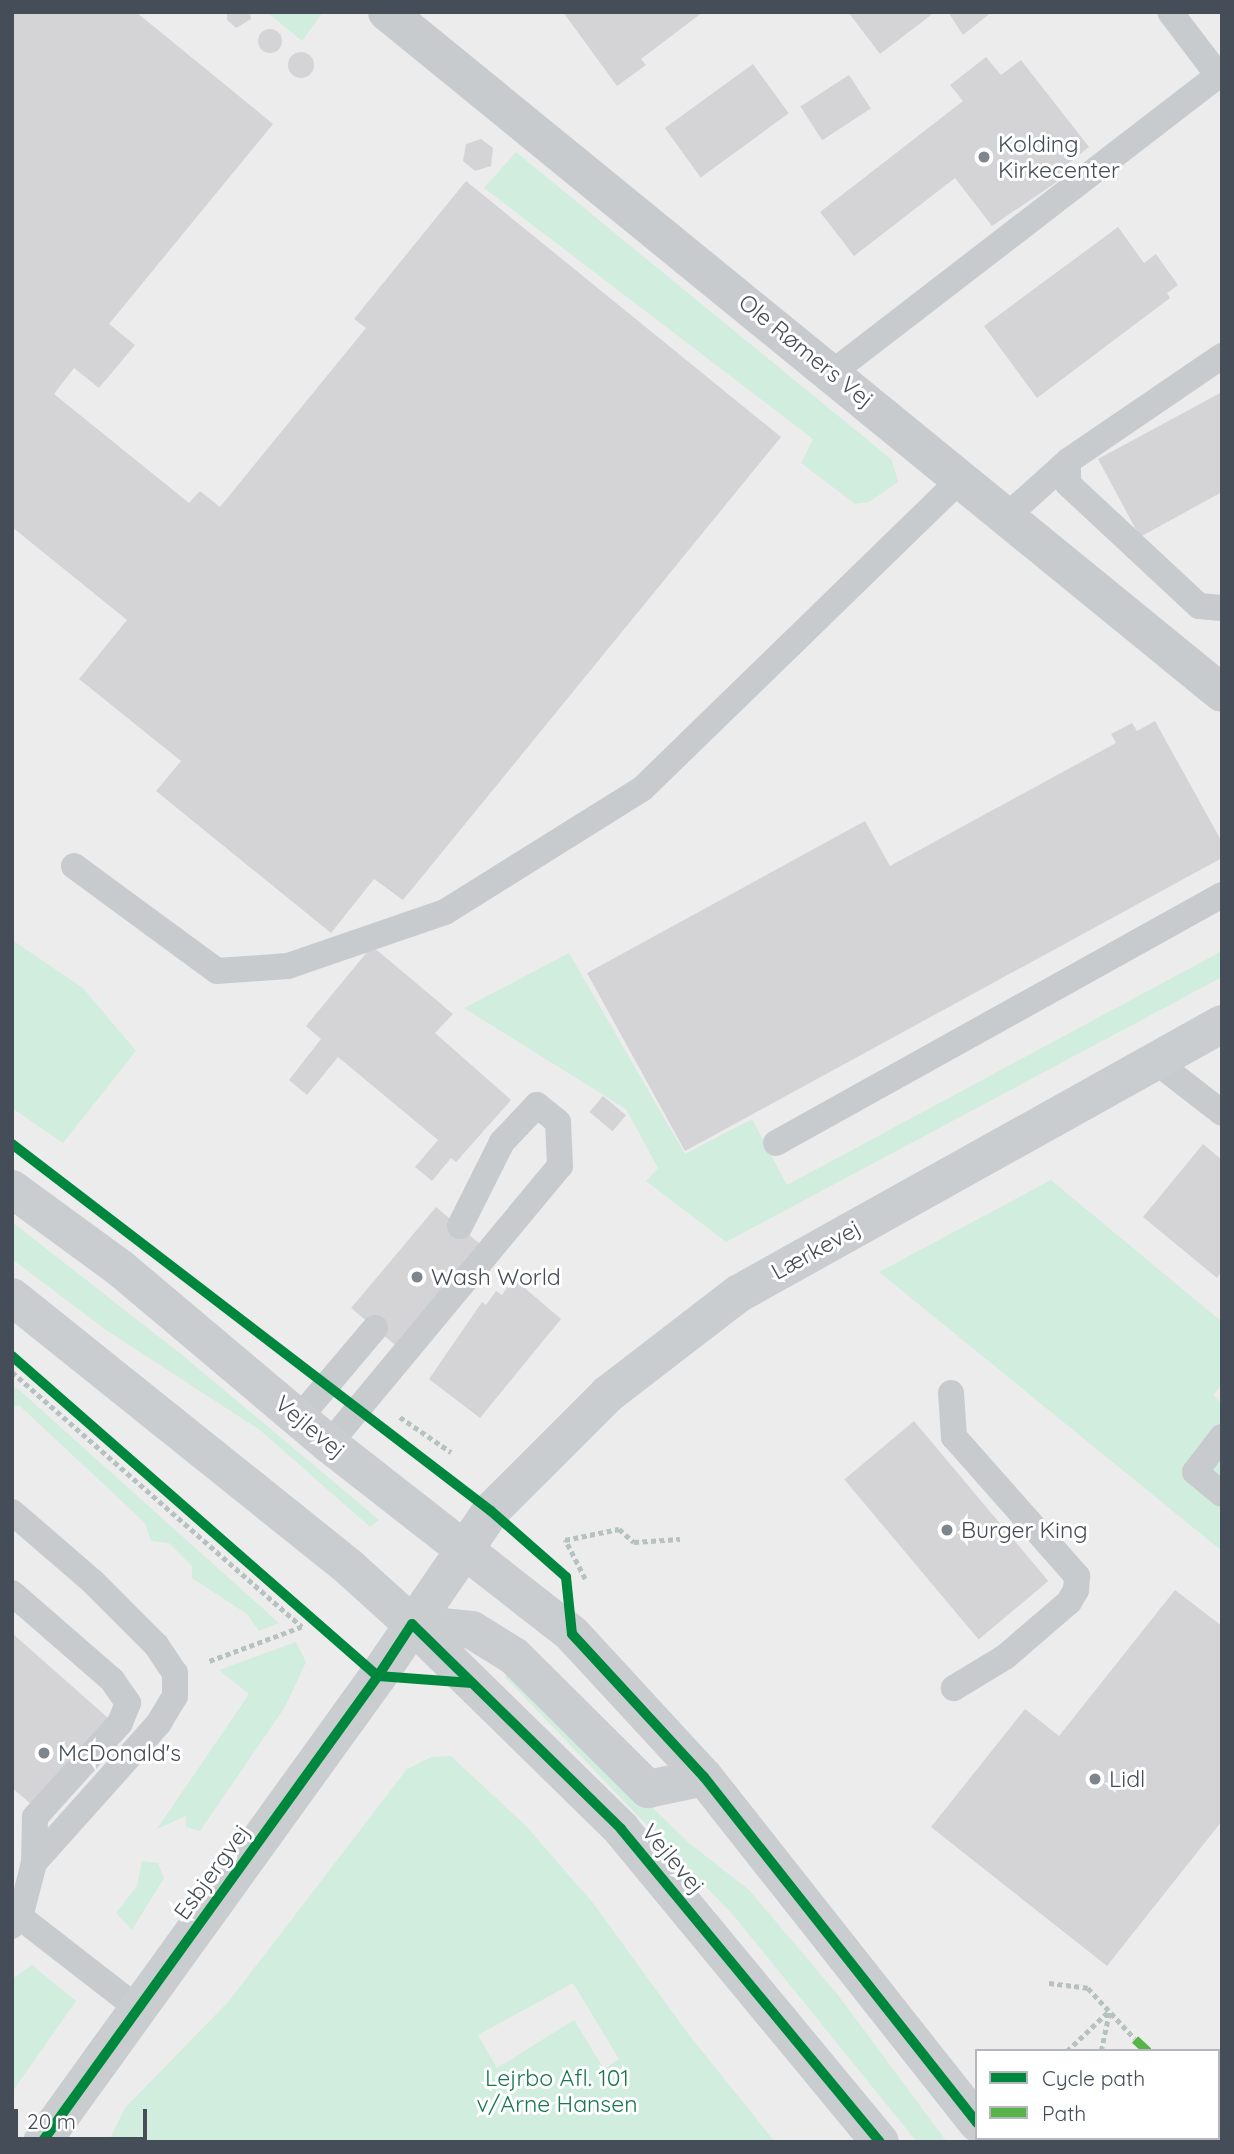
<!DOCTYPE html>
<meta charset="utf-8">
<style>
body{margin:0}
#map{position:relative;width:1234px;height:2154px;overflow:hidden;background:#edecec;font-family:Quicksand,sans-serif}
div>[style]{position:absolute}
.green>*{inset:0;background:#d0eddd}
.building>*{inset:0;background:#d4d4d7;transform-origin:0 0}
.round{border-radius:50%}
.path>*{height:4.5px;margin-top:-2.25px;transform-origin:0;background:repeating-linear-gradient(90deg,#b5c2bf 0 5px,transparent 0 8.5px)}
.lane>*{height:26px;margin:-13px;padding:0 13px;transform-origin:13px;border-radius:13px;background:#c8cbcd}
.street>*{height:38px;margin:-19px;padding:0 19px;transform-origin:19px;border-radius:19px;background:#c8cbcd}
.secondary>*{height:38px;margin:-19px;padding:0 19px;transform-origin:19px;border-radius:19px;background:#c9cdd0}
.quiet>*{height:9px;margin-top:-4.5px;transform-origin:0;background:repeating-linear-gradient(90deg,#57b448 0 18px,transparent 0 27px)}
.cycleway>*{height:10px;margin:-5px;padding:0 5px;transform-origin:5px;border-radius:5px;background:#00873e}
.dots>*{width:19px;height:19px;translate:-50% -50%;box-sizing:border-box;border:4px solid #fff;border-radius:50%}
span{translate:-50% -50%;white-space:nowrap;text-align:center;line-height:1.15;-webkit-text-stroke:6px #fff;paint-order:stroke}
.poi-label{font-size:23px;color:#444d58}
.left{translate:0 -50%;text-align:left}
.street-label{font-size:23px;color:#444d58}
.park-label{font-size:23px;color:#18774f}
.frame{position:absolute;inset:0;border:14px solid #444d58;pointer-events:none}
.legend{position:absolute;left:975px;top:2049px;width:245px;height:91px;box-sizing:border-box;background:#fff;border:2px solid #b4b8bc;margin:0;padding:9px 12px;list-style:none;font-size:21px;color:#444d58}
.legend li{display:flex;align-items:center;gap:14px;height:35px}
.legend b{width:35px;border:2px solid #b4b8bc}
.scale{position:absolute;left:14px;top:2109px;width:133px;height:32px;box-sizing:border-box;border:4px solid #444d58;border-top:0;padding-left:9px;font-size:21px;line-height:24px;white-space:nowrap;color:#444d58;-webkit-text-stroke:5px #fff;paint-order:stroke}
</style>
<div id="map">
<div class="green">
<div style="clip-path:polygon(267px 12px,323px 12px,302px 41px)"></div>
<div style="clip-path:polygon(516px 152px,892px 460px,898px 482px,869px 502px,855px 504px,801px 463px,813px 439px,484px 188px)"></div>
<div style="clip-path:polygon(12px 940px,83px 988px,136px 1051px,63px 1143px,12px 1108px)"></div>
<div style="clip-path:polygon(1222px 951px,1222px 977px,726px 1242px,646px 1181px,658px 1168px,626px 1109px,464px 1008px,569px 953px,685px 1154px,752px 1119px,787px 1185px)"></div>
<div style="clip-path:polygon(1051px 1180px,1222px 1322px,1222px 1384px,1213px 1395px,1222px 1404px,1222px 1551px,879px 1272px)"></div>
<div style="clip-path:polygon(12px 1222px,186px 1358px,379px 1520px,370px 1527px,260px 1430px,106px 1330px,12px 1259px)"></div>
<div style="clip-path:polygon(17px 1388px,279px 1623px,259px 1631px,247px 1614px,192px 1578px,192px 1566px,169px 1543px,151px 1541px,145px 1523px,20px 1406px,12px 1406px,12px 1389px)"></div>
<div style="clip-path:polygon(296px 1642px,306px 1662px,285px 1707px,200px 1831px,186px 1827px,186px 1816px,157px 1829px,249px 1694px,219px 1670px)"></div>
<div style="clip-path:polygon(512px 1670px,689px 1843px,749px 1890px,838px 1995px,947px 2142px,917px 2142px,734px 1916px,505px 1677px)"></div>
<div style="clip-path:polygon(evenodd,451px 1756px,527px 1827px,593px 1903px,689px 2035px,775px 2142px,108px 2142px,125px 2108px,229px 2001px,407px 1769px,431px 1757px,451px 1756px,573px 1983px,619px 2059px,604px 2069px,574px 2020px,497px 2068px,478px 2035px,573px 1983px)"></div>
<div style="clip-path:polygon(142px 1861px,158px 1863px,164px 1878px,132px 1930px,116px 1913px,137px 1886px)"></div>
<div style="clip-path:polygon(32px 1965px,76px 2001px,12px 2092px,12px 1979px)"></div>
</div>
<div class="building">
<div style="clip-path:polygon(12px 12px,136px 12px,273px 124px,109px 324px,135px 345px,99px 388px,74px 368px,54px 394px,189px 503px,200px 491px,220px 507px,366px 328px,354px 319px,466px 181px,781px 437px,403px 900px,374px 879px,331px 933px,156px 791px,181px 761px,79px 679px,127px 620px,12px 527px)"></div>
<div style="clip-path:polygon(227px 12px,250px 12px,251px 19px,236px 28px,227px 20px)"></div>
<div style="clip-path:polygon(563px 12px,703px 12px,641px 59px,646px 65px,617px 86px)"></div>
<div style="clip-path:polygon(848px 12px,935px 12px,880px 54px)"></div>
<div style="clip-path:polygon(948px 12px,992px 12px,963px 35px)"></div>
<div class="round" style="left:258px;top:29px;width:24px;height:24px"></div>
<div class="round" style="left:288px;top:52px;width:26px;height:26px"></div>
<div style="clip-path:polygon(986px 57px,1001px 75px,1021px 60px,1089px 147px,1065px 166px,1070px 173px,992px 226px,955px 178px,854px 256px,820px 212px,963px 101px,950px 85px)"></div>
<div style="left:753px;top:64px;width:61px;height:109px;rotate:54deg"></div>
<div style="left:849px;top:75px;width:40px;height:58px;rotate:57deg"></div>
<div style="clip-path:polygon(481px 139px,493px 148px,491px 166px,475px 171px,463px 161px,466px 144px)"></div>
<div style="clip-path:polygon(1118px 227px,1144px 263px,1156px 254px,1178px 285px,1167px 293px,1170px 298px,1037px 398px,984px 326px)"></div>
<div style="clip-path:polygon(1222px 392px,1222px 492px,1140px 537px,1098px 459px)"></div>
<div style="clip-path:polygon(1155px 721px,1222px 842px,1222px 858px,685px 1151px,587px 973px,865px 821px,890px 866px,1116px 743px,1111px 734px,1132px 723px,1137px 731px)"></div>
<div style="clip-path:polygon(372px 946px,453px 1014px,435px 1033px,511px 1100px,456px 1162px,451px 1158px,432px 1181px,415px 1167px,438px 1140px,338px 1057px,307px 1095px,289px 1080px,321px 1039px,306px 1026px)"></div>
<div style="left:603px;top:1096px;width:30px;height:21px;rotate:40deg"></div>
<div style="clip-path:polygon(1203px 1144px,1222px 1160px,1222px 1271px,1217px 1278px,1143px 1217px)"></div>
<div style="left:436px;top:1207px;width:61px;height:132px;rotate:40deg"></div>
<div style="clip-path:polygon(513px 1278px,561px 1319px,480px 1418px,429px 1379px,482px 1302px,486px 1305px,496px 1291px,502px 1295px)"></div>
<div style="left:914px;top:1421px;width:209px;height:91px;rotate:50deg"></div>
<div style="clip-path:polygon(1175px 1590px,1222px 1626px,1222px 1821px,1107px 1966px,931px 1827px,1025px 1709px,1059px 1736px)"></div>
<div style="clip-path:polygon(12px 1633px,108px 1718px,31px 1804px,12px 1788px)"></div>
</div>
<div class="path">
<div style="left:12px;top:1372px;width:386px;rotate:41.3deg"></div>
<div style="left:302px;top:1627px;width:100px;rotate:159.6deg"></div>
<div style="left:400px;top:1417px;width:62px;rotate:34.5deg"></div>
<div style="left:585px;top:1579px;width:44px;rotate:-117.1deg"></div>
<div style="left:565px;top:1540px;width:55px;rotate:-11.5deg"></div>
<div style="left:619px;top:1529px;width:20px;rotate:41deg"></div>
<div style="left:634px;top:1542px;width:46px;rotate:-3.7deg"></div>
<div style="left:1049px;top:1983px;width:39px;rotate:7deg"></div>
<div style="left:1088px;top:1988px;width:69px;rotate:47.3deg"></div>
<div style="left:1067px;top:2051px;width:58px;rotate:-43.6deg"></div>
<div style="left:1101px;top:2051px;width:40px;rotate:-78deg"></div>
<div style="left:1071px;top:2142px;width:7px;rotate:-34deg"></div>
</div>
<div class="lane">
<div style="left:1222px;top:356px;width:186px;rotate:145.7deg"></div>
<div style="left:1068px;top:461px;width:23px;rotate:90deg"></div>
<div style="left:1068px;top:484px;width:179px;rotate:43deg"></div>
<div style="left:1199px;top:606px;width:23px;rotate:5deg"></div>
<div style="left:833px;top:372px;width:486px;rotate:-37.6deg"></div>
<div style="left:1218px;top:75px;width:79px;rotate:-127.3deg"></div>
<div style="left:1007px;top:516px;width:82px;rotate:-42deg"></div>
<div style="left:74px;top:866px;width:177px;rotate:36.3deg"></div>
<div style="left:217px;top:971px;width:71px;rotate:-4deg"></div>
<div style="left:288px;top:966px;width:166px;rotate:-19deg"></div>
<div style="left:445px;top:912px;width:232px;rotate:-32deg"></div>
<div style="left:642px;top:789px;width:446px;rotate:-44.2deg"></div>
<div style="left:1154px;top:1060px;width:86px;rotate:37.9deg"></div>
<div style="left:776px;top:1143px;width:510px;rotate:-29.08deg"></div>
<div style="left:951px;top:1393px;width:44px;rotate:86.1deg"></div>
<div style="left:954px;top:1437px;width:186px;rotate:48.5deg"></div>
<div style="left:1077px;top:1576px;width:14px;rotate:94deg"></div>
<div style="left:1076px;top:1590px;width:14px;rotate:120deg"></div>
<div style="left:1069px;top:1602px;width:84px;rotate:139.3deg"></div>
<div style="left:1005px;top:1657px;width:60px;rotate:148.7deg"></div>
<div style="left:299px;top:1418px;width:118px;rotate:-49.8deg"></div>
<div style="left:1222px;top:1437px;width:44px;rotate:127.6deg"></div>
<div style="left:1195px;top:1472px;width:35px;rotate:39deg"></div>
<div style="left:329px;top:1444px;width:361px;rotate:-50.3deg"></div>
<div style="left:560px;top:1166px;width:44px;rotate:-92.6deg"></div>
<div style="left:558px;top:1122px;width:27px;rotate:-141deg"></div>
<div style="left:537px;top:1105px;width:51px;rotate:133.4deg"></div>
<div style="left:502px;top:1142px;width:94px;rotate:116.6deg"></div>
<div style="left:12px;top:1512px;width:106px;rotate:40.8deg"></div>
<div style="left:92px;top:1581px;width:91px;rotate:45deg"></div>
<div style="left:156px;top:1645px;width:34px;rotate:56deg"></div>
<div style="left:175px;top:1673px;width:23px;rotate:90deg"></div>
<div style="left:175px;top:1696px;width:31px;rotate:121deg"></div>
<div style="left:159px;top:1723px;width:188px;rotate:131.8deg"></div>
<div style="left:12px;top:1593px;width:133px;rotate:41deg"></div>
<div style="left:112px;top:1680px;width:28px;rotate:55deg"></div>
<div style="left:128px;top:1703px;width:22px;rotate:112deg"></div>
<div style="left:120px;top:1723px;width:127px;rotate:132.1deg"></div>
<div style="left:35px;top:1817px;width:46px;rotate:91.2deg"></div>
<div style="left:34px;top:1863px;width:56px;rotate:104.5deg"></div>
<div style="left:20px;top:1917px;width:12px;rotate:132deg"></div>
<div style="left:20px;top:1917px;width:152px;rotate:37.8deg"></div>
</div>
<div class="street">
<div style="left:387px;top:12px;width:1077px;rotate:39.2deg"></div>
<div style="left:1218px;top:2107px;width:5px;rotate:37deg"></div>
</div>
<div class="secondary">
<div style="left:12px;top:1189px;width:134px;rotate:36.2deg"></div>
<div style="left:120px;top:1268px;width:273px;rotate:40.1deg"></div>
<div style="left:329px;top:1444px;width:308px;rotate:38deg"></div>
<div style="left:572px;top:1634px;width:195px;rotate:47.3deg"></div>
<div style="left:704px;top:1777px;width:441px;rotate:51.7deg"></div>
<div style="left:12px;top:1297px;width:433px;rotate:38.7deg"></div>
<div style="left:350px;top:1568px;width:84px;rotate:42.1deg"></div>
<div style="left:412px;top:1624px;width:293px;rotate:44.4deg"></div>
<div style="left:621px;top:1829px;width:406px;rotate:50.4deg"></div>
<div style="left:412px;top:1624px;width:60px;rotate:5.7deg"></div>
<div style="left:472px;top:1630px;width:49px;rotate:31.8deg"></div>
<div style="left:514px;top:1656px;width:189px;rotate:44.8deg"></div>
<div style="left:648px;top:1789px;width:57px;rotate:-12.1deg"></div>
<div style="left:42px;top:2142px;width:575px;rotate:-54.21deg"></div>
<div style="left:378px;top:1676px;width:200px;rotate:-55.6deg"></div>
<div style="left:491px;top:1511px;width:165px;rotate:-45deg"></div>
<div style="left:608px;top:1394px;width:164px;rotate:-37.6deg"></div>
<div style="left:738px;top:1294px;width:554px;rotate:-29.16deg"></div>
</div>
<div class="quiet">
<div style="left:1135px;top:2039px;width:18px;rotate:43deg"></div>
</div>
<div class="cycleway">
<div style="left:12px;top:1144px;width:603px;rotate:37.46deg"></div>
<div style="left:491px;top:1511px;width:100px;rotate:41.3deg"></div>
<div style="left:566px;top:1577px;width:57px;rotate:84deg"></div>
<div style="left:572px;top:1634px;width:195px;rotate:47.3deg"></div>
<div style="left:704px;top:1777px;width:441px;rotate:51.7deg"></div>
<div style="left:12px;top:1356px;width:486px;rotate:41.2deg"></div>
<div style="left:378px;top:1676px;width:94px;rotate:4.3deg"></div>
<div style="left:42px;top:2142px;width:575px;rotate:-54.21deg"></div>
<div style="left:378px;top:1676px;width:62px;rotate:-56.8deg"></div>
<div style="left:412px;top:1624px;width:293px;rotate:44.4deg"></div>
<div style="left:621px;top:1829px;width:406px;rotate:50.4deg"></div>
</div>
<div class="dots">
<div style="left:984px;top:157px;background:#7f858c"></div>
<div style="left:417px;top:1277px;background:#7f858c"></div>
<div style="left:947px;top:1530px;background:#7f858c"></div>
<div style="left:44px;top:1753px;background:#7f858c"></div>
<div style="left:1095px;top:1779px;background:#7f858c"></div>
</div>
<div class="poi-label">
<span class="left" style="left:998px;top:157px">Kolding<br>Kirkecenter</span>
<span class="left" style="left:431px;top:1277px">Wash World</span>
<span class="left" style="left:961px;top:1530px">Burger King</span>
<span class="left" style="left:58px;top:1753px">McDonald's</span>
<span class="left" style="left:1109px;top:1779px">Lidl</span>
</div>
<div class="street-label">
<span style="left:806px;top:351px;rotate:39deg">Ole Rømers Vej</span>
<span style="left:816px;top:1250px;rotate:-29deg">Lærkevej</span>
<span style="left:310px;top:1427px;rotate:40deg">Vejlevej</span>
<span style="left:673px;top:1859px;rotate:50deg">Vejlevej</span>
<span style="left:212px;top:1872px;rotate:-54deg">Esbjergvej</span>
</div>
<div class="park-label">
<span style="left:557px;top:2091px">Lejrbo Afl. 101<br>v/Arne Hansen</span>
</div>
<div class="frame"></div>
<ul class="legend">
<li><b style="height:9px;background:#00873e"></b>Cycle path</li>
<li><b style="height:9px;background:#57b448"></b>Path</li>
</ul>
<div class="scale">20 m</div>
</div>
